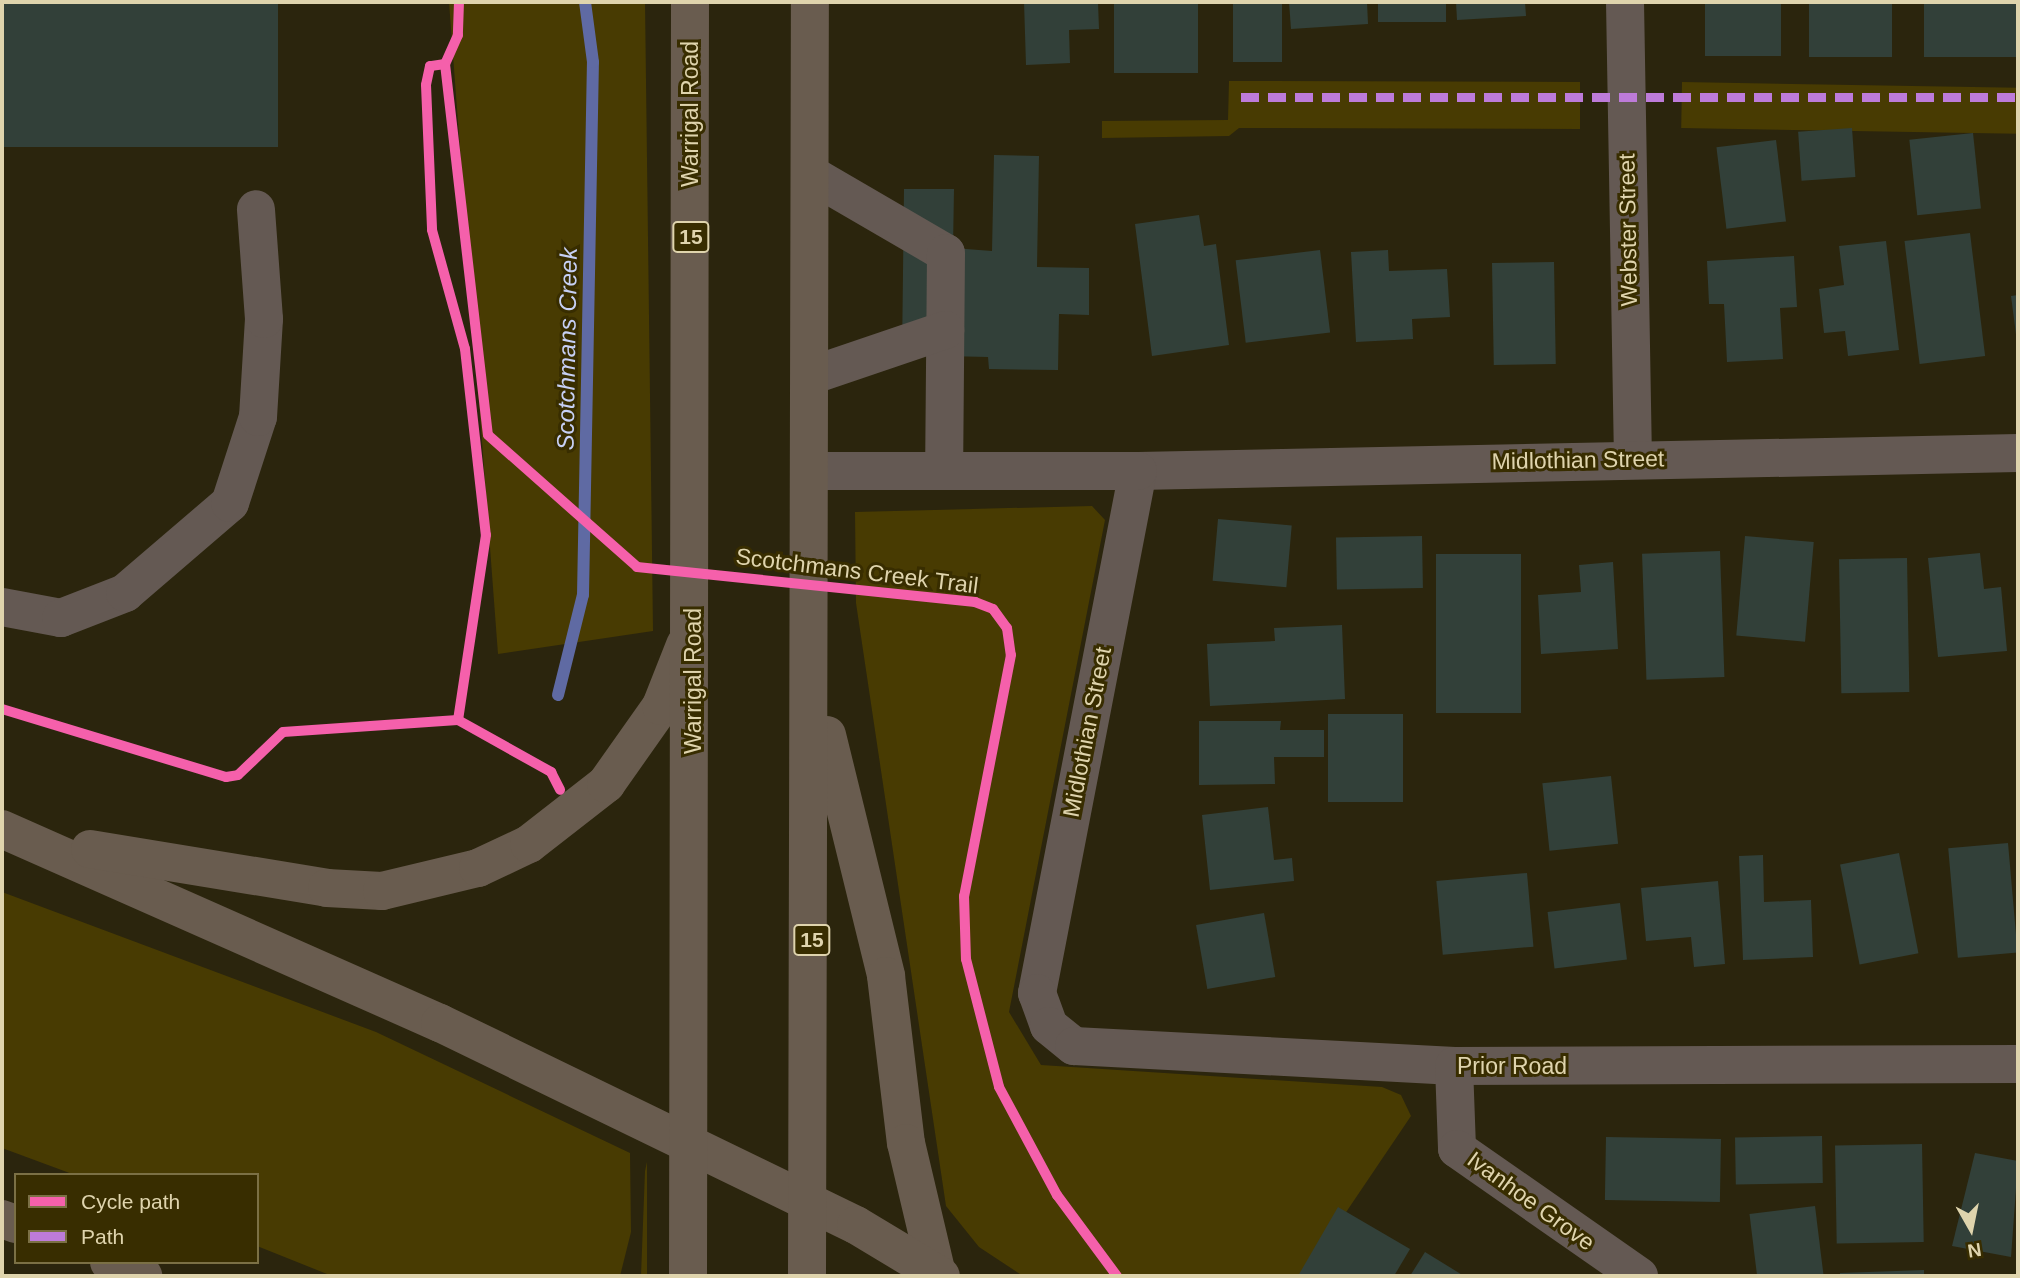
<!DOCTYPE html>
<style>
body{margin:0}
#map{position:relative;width:2020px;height:1278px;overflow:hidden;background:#2b250d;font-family:Arial,sans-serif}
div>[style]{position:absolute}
.green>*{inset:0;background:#483b02;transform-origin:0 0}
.stream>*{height:12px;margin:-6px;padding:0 6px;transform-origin:6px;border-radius:6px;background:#5f6aa3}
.building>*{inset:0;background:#324039;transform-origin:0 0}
.minor>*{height:38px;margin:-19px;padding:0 19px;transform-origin:19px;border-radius:19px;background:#645953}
.highway>*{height:38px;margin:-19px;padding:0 19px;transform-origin:19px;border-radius:19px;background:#695c4f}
.quiet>*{height:9px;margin-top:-4.5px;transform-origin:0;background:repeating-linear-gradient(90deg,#bd7bd9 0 18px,transparent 0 27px)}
.cycleway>*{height:10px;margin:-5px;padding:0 5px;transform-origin:5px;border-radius:5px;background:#f560ab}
span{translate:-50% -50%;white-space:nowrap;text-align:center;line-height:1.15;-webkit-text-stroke:6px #382d00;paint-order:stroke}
.shield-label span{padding:2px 5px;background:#382d00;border:2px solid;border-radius:5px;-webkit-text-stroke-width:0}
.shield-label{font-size:21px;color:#dfd4ad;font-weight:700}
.street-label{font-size:23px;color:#dfd4ad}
.water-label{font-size:24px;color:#c7d0f5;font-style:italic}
.frame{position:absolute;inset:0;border:4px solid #dfd4ad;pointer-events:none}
.legend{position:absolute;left:14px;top:1173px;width:245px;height:91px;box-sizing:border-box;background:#382d00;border:2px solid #7b7045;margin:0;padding:9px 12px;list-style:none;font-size:21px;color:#dfd4ad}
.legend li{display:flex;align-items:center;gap:14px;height:35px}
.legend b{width:35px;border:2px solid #7b7045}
.north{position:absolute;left:1936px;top:1194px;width:70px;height:70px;-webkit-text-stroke:5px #382d00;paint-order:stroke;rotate:171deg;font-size:19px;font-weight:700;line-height:28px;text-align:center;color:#dfd4ad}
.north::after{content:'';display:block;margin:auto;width:24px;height:32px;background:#dfd4ad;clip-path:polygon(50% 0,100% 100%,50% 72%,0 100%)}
</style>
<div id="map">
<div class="green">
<div style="clip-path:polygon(449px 2px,645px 2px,653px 631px,498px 654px)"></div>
<div style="clip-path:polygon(1229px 81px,1580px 82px,1580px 129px,1239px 128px,1229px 136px,1102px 138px,1102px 121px,1228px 120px)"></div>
<div style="left:1682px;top:82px;width:336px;height:46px;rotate:1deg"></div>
<div style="clip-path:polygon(1092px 506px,1105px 520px,1009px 1012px,1041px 1065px,1382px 1087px,1401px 1095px,1411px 1116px,1303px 1276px,1023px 1276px,979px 1247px,946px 1206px,856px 603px,855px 512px)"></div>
<div style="clip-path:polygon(2px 892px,376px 1032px,630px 1153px,631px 1232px,620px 1276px,332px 1276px,257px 1246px,257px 1175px,75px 1175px,2px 1148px)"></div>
<div style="clip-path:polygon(647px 1162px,647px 1276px,641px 1276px,645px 1171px)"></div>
</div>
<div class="stream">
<div style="left:558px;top:695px;width:103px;rotate:-76deg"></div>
<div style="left:583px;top:595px;width:533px;rotate:-88.93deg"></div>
<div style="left:593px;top:62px;width:61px;rotate:-97.6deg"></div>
</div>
<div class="building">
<div style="left:2px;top:2px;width:276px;height:145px"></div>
<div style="clip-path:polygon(1024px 2px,1098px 2px,1099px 29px,1069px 30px,1070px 63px,1026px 65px)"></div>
<div style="left:1114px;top:2px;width:84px;height:71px"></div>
<div style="left:1233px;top:2px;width:49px;height:60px"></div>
<div style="clip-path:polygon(1289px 2px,1367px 2px,1368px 24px,1291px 29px)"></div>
<div style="left:1378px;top:2px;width:68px;height:20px"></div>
<div style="clip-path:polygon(1456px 2px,1525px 2px,1526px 16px,1457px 20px)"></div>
<div style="left:1705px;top:2px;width:76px;height:54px"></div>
<div style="left:1809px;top:2px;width:83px;height:55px"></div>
<div style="left:2018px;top:2px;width:55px;height:94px;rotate:90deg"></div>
<div style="left:1852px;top:128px;width:49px;height:54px;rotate:86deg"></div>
<div style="left:1973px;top:133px;width:76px;height:64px;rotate:84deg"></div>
<div style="left:1776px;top:140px;width:82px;height:60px;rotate:83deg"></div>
<div style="clip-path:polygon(994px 155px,1039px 156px,1037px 267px,1089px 268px,1089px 315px,1059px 314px,1058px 370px,989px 369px,988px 357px,902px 355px,904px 189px,954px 189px,953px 248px,992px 251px)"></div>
<div style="clip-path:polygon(1199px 215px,1204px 246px,1216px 244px,1229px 345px,1152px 356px,1135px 224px)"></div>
<div style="left:1970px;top:233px;width:124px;height:66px;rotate:83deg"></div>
<div style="clip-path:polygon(1886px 241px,1899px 350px,1848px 356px,1845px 331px,1824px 333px,1819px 289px,1844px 285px,1839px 246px)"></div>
<div style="left:1320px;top:250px;width:83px;height:85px;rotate:83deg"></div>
<div style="clip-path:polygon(1388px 250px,1389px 271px,1447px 269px,1450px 317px,1412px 319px,1413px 339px,1356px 342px,1351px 252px)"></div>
<div style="clip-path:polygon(1794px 256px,1797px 307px,1780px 308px,1783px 359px,1727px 362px,1724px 304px,1709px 304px,1707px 261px)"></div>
<div style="left:1554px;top:262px;width:102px;height:62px;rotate:89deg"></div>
<div style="clip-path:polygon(2018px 295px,2018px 342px,2017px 342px,2011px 296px)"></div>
<div style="left:1218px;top:519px;width:74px;height:62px;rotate:5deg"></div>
<div style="left:1422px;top:536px;width:52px;height:86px;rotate:89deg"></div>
<div style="left:1745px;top:536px;width:69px;height:100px;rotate:5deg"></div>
<div style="left:1720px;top:551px;width:126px;height:78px;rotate:88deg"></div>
<div style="clip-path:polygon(1980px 553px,1984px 589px,2001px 587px,2007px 651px,1938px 657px,1928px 558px)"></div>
<div style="left:1436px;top:554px;width:85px;height:159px"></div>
<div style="left:1907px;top:558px;width:134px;height:68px;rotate:89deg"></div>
<div style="clip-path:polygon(1613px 562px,1618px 649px,1541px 654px,1538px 595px,1581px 592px,1579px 565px)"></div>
<div style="clip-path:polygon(1342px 625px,1345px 699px,1210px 706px,1207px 644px,1275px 641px,1274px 628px)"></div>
<div style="left:1328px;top:714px;width:75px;height:88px"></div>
<div style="clip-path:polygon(1199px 721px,1281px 721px,1280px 730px,1324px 730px,1324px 757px,1274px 757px,1275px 784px,1199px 785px)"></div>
<div style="left:1611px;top:776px;width:68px;height:69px;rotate:84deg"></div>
<div style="clip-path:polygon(1268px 807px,1274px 860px,1292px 858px,1294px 881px,1210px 890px,1202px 815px)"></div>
<div style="left:2008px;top:843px;width:110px;height:60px;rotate:85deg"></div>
<div style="left:1899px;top:853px;width:102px;height:60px;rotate:79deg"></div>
<div style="clip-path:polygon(1763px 855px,1764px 902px,1811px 900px,1813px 957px,1743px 960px,1739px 856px)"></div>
<div style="left:1527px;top:873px;width:74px;height:91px;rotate:85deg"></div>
<div style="clip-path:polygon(1718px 881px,1725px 964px,1694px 967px,1691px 937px,1646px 941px,1641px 888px)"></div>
<div style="left:1620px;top:903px;width:57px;height:73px;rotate:83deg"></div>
<div style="left:1264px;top:913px;width:65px;height:69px;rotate:80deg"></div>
<div style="left:1822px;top:1136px;width:47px;height:87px;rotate:89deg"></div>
<div style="left:1606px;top:1137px;width:115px;height:63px;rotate:1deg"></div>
<div style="left:1922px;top:1144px;width:98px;height:87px;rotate:89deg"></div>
<div style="clip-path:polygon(1975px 1153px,2018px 1161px,2011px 1257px,1952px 1246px)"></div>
<div style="left:1815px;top:1206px;width:70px;height:66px;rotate:83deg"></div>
<div style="clip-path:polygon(1338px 1207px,1410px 1249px,1394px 1276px,1298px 1276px)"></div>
<div style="clip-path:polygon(1425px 1252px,1464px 1276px,1410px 1276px)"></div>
<div style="clip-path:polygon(1924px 1270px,1924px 1276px,1840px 1276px,1840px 1273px)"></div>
</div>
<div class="minor">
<div style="left:1625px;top:2px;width:456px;rotate:89deg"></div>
<div style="left:810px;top:174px;width:157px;rotate:30.2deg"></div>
<div style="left:946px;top:253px;width:215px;rotate:90.5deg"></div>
<div style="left:810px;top:376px;width:143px;rotate:-18.8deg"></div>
<div style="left:2018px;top:453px;width:880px;rotate:178.83deg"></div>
<div style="left:1138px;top:471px;width:532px;rotate:100.95deg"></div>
<div style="left:1037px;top:993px;width:35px;rotate:70deg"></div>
<div style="left:1049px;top:1026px;width:32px;rotate:39deg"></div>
<div style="left:1074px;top:1046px;width:381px;rotate:3deg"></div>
<div style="left:1454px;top:1066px;width:564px;rotate:-0.2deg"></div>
<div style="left:811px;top:471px;width:327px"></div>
<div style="left:2px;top:607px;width:60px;rotate:10.6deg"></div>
<div style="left:61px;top:618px;width:69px;rotate:-21.3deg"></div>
<div style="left:125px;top:593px;width:138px;rotate:-40.6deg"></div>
<div style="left:230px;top:503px;width:90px;rotate:-72deg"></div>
<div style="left:258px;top:417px;width:98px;rotate:-86.5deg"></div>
<div style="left:264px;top:319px;width:110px;rotate:-94.2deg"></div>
<div style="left:1454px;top:1066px;width:83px;rotate:87.9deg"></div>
<div style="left:1457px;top:1149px;width:222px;rotate:34.9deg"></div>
</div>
<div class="highway">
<div style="left:827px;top:735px;width:248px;rotate:76.2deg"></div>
<div style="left:886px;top:976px;width:168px;rotate:83.2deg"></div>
<div style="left:906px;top:1143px;width:135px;rotate:76.7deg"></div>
<div style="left:2px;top:829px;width:479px;rotate:23.9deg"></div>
<div style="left:440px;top:1023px;width:462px;rotate:25.9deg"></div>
<div style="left:856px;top:1225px;width:99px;rotate:31deg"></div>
<div style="left:90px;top:849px;width:240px;rotate:9.3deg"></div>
<div style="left:327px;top:888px;width:55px;rotate:3.1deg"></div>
<div style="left:382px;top:891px;width:99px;rotate:-13.5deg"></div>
<div style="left:478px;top:868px;width:56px;rotate:-25.2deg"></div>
<div style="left:529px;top:844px;width:98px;rotate:-37.9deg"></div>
<div style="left:606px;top:784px;width:95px;rotate:-54.8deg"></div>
<div style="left:661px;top:706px;width:66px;rotate:-68.5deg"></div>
<div style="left:2px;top:1219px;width:15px;rotate:20deg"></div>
<div style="left:109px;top:1262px;width:37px;rotate:22deg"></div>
<div style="left:688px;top:1276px;width:1274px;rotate:-89.91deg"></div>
<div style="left:807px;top:1276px;width:1274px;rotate:-89.87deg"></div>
</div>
<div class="quiet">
<div style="left:1241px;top:97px;width:777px"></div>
</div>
<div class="cycleway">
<div style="left:459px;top:2px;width:33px;rotate:92deg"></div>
<div style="left:458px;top:35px;width:32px;rotate:114deg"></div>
<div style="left:445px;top:64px;width:373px;rotate:83.4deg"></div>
<div style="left:488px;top:435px;width:199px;rotate:41.5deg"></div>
<div style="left:637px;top:567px;width:340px;rotate:5.9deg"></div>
<div style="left:975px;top:602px;width:19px;rotate:21deg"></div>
<div style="left:993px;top:609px;width:24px;rotate:54deg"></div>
<div style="left:1007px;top:628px;width:27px;rotate:82deg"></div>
<div style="left:1011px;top:655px;width:246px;rotate:101deg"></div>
<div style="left:964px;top:896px;width:63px;rotate:88.2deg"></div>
<div style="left:966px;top:959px;width:132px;rotate:75.5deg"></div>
<div style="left:999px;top:1087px;width:123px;rotate:61.8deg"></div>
<div style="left:1057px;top:1195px;width:101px;rotate:53.5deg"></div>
<div style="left:445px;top:64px;width:15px;rotate:172deg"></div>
<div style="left:430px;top:66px;width:19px;rotate:102deg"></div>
<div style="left:426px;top:85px;width:145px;rotate:87.6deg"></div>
<div style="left:432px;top:230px;width:123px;rotate:74.5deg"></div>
<div style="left:465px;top:349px;width:187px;rotate:83.6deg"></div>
<div style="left:486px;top:535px;width:187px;rotate:98.6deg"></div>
<div style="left:458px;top:720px;width:107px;rotate:29.2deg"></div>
<div style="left:551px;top:772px;width:20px;rotate:63deg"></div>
<div style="left:2px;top:709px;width:234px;rotate:16.9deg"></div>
<div style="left:226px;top:777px;width:12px;rotate:-9deg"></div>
<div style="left:238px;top:775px;width:62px;rotate:-43.7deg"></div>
<div style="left:283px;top:732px;width:175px;rotate:-3.9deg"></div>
</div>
<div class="shield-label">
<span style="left:691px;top:237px">15</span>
<span style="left:812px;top:940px">15</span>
</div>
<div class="street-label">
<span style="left:690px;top:114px;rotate:-90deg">Warrigal Road</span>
<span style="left:1628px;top:230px;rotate:-91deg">Webster Street</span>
<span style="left:1578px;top:460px;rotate:-1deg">Midlothian Street</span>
<span style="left:857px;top:571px;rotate:7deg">Scotchmans Creek Trail</span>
<span style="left:693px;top:681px;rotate:-90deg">Warrigal Road</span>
<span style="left:1087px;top:732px;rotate:-79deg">Midlothian Street</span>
<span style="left:1512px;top:1066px">Prior Road</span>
<span style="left:1531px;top:1201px;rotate:36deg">Ivanhoe Grove</span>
</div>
<div class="water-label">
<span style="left:567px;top:349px;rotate:-89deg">Scotchmans Creek</span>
</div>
<div class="frame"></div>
<ul class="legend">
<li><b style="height:9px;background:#f560ab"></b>Cycle path</li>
<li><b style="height:9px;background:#bd7bd9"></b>Path</li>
</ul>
<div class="north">N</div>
</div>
